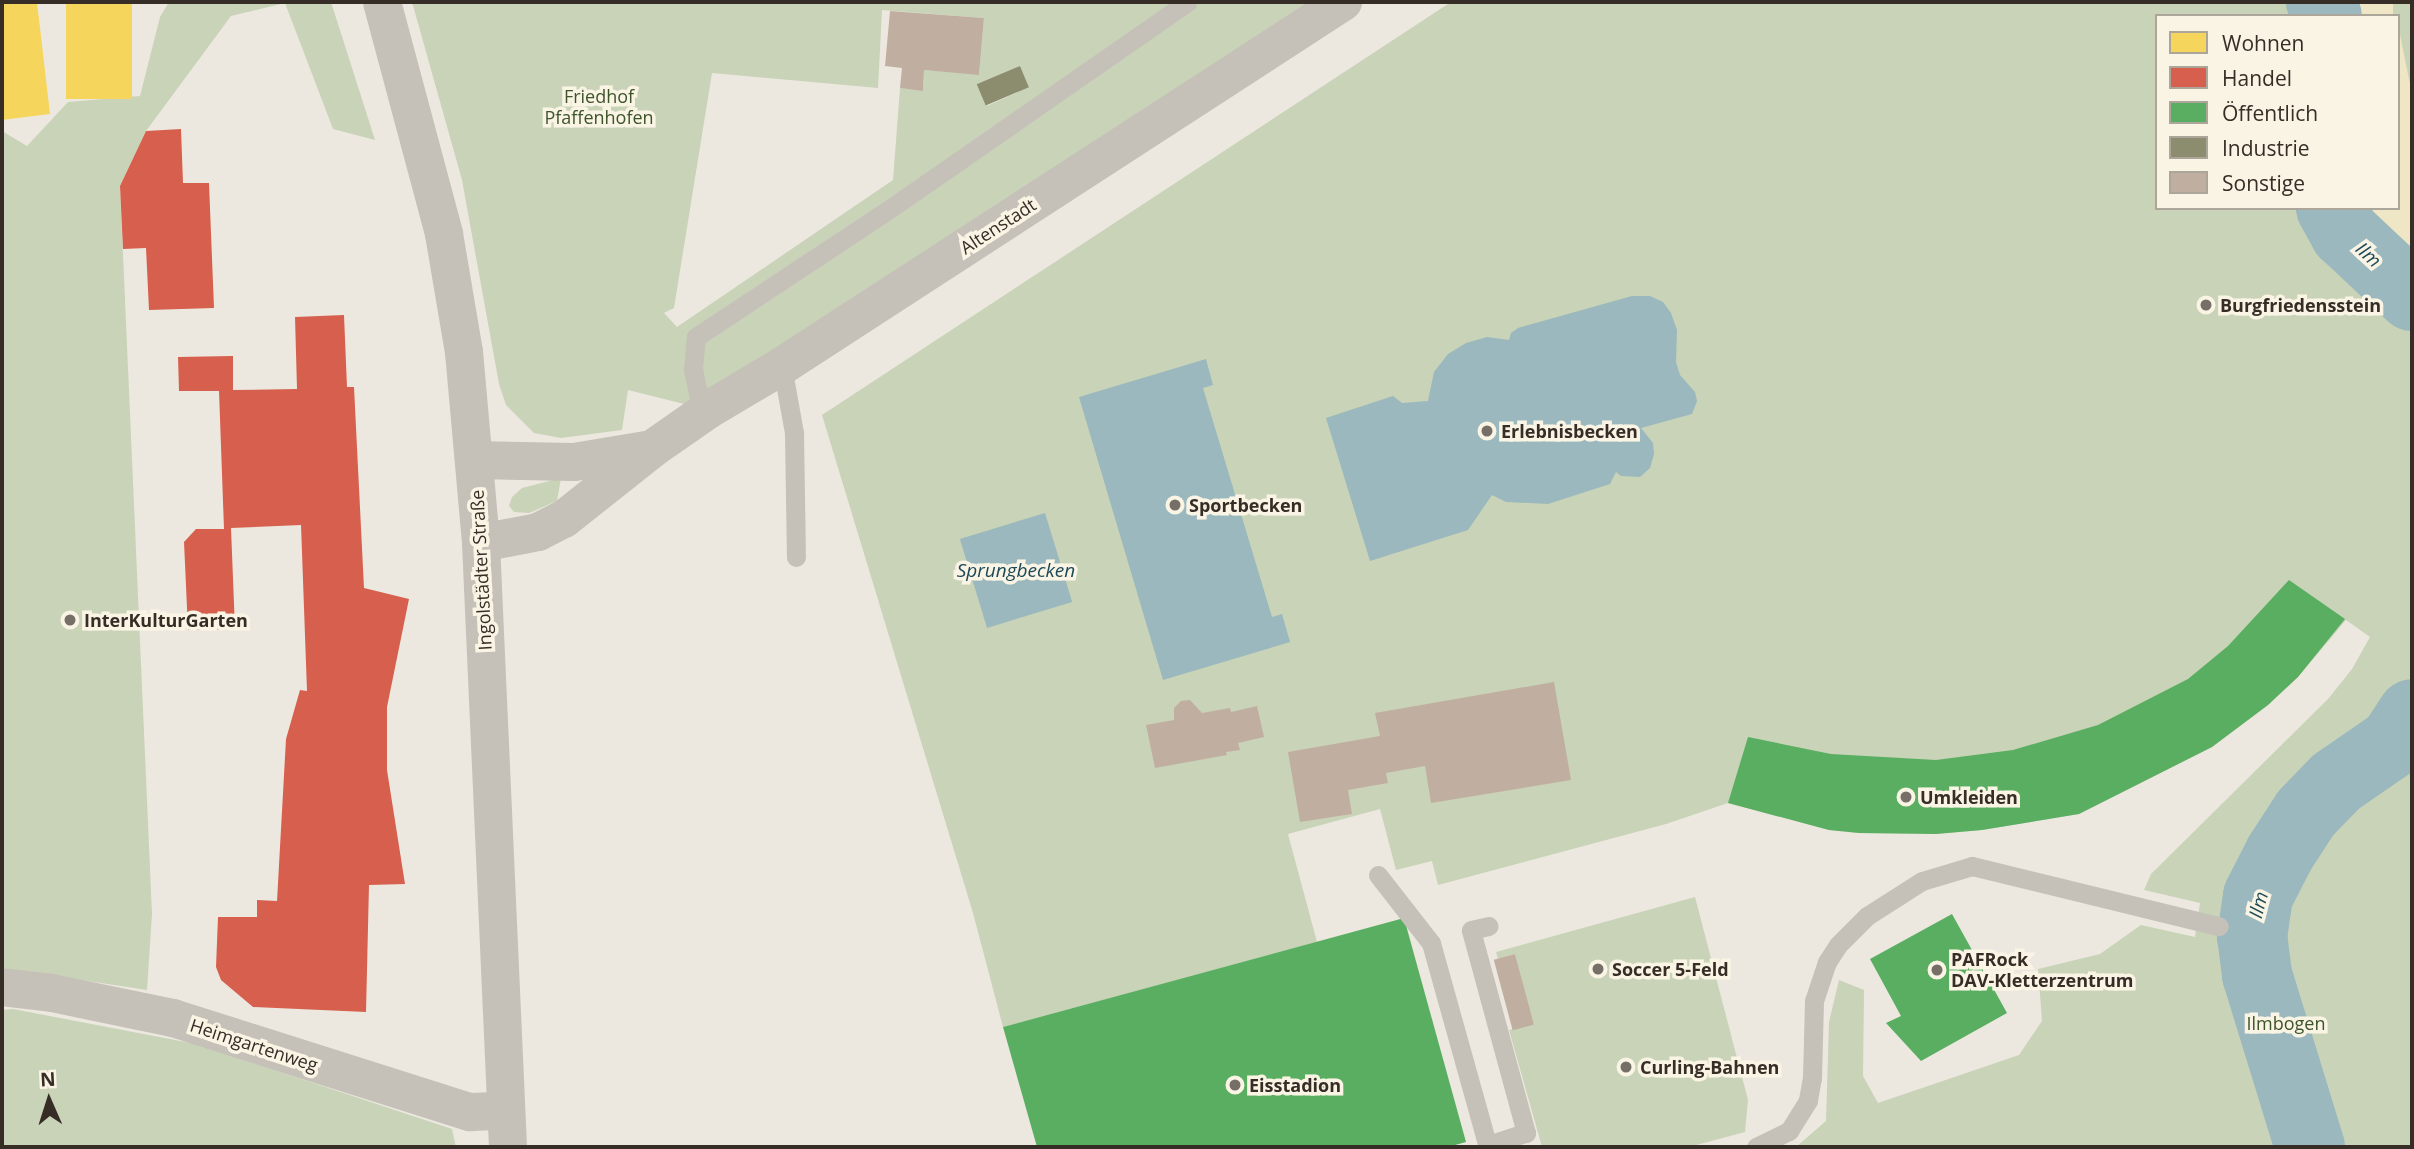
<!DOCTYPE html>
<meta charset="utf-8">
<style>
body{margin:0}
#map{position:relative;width:2414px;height:1149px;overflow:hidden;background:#ece8df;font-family:"Open Sans",sans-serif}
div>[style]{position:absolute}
.green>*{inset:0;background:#c9d3b8}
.sand>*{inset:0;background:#eee6c4;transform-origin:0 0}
.water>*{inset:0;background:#9ab8be;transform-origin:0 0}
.homes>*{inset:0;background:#f6d55c;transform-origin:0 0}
.shops>*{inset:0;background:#d6604d}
.public>*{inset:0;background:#5aae61}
.industry>*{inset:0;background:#8c8c6e;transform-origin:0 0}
.river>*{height:70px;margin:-35px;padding:0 35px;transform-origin:35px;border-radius:35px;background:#9ab8be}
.building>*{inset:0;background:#c0afa0;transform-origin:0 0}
.service>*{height:19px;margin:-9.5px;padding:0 9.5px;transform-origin:9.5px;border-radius:9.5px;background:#c5c0b8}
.minor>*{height:38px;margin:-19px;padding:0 19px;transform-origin:19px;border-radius:19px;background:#c5c0b8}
.tertiary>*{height:38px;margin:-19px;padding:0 19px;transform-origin:19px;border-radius:19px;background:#c5c0b8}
.dots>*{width:19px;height:19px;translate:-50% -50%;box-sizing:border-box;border:4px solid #faf4e5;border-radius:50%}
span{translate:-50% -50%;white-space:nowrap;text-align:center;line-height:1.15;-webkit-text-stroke:7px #faf4e5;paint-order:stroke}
.park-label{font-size:18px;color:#3d542a}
.street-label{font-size:18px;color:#362e26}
.poi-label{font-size:18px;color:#362e26;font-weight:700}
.left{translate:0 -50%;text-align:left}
.water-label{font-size:19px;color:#1b4958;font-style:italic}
.frame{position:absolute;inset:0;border:4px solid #362e26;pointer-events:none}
.legend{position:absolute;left:2155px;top:14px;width:245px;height:196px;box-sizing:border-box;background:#faf4e5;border:2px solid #aca599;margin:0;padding:9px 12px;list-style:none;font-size:21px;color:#362e26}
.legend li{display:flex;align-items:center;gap:14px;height:35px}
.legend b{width:35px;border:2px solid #aca599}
.north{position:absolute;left:14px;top:1065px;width:70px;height:70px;-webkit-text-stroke:5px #faf4e5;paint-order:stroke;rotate:357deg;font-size:19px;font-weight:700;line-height:28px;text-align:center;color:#362e26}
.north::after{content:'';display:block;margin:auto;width:24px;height:32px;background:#362e26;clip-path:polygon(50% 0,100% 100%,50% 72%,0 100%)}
</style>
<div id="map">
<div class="green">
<div style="clip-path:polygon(169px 2px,331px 2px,375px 140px,333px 129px,285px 3px,231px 16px,146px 131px,120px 186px,152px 914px,147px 990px,2px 968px,2px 131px,27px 146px,68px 102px,140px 96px,160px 17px)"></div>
<div style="clip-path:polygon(evenodd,412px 2px,1343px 2px,708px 410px,628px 390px,622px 430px,561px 438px,534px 433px,506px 405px,499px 384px,462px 180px,412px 2px,882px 10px,984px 18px,979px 74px,924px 70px,923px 90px,900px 88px,893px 180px,677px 327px,664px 313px,674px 308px,712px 73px,878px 88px,882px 10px,412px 2px,1020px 66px,1029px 87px,987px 106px,978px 85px,1020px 66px)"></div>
<div style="clip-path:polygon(evenodd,1451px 2px,2412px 2px,2412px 1147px,1796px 1147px,1826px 1121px,1829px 1022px,1839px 980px,1864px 990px,1863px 1076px,1878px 1103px,2019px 1055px,2042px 1021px,2038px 969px,2100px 954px,2141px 925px,2195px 937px,2200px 903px,2144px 890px,2151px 874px,2328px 699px,2352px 669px,2370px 637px,2346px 620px,2298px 677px,2268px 705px,2212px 747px,2079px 814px,1982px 830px,1936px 834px,1859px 833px,1829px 830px,1728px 803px,1666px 824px,1438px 885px,1432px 861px,1396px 870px,1380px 809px,1288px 834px,1317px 942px,1003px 1027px,973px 913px,822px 415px,1451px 2px,2157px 16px,2398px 16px,2398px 208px,2157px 208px,2157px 16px)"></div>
<div style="clip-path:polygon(561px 478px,557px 501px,529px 513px,514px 512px,509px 506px,512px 497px,522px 488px)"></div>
<div style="clip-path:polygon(1695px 897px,1748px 1100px,1745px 1132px,1689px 1147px,1542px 1147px,1509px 1030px,1533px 1024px,1515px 954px,1498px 959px,1496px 952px)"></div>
<div style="clip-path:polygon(13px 1009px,196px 1044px,452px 1129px,456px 1147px,2px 1147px,2px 1010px)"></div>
</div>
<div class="sand">
<div style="left:2334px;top:2px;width:59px;height:14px"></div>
<div style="clip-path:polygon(2398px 25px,2412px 94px,2412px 271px,2374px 234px,2361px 208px,2398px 208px)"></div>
</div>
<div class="water">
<div style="clip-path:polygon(1632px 296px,1650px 296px,1663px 302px,1671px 313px,1677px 330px,1676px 362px,1680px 375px,1695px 392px,1697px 401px,1692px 414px,1641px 428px,1653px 443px,1654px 454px,1650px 468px,1640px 477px,1621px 476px,1616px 472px,1610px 484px,1548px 504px,1506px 502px,1492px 495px,1468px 530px,1370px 561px,1326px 418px,1393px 396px,1402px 403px,1428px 401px,1434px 372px,1448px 354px,1466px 343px,1487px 337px,1509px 340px,1511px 333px,1518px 328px)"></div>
<div style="clip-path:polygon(1206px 359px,1213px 385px,1203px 388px,1272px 617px,1282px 614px,1290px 642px,1163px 680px,1079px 397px)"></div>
<div style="left:1045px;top:513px;width:93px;height:89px;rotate:73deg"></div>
</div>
<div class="homes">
<div style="clip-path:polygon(2px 2px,37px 2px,50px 114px,2px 120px)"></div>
<div style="left:66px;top:2px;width:66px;height:97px"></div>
</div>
<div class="shops">
<div style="clip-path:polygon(181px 129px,183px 183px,209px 183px,214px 308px,149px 310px,146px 248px,123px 249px,120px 186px,146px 131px)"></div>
<div style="clip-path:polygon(344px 315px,347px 387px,354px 387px,364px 588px,409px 599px,387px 707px,387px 770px,405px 884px,369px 885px,366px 1012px,253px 1007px,221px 980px,216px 967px,218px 917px,257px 917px,257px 900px,277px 901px,286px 739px,300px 690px,307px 691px,301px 525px,231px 528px,235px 629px,188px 630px,184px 542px,196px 529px,224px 529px,219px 391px,179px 391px,178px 357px,233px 356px,233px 390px,297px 389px,295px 317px)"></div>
</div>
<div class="public">
<div style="clip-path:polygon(2289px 580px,2345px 619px,2298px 677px,2268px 705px,2212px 747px,2079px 814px,1982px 830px,1936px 834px,1859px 833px,1829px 830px,1728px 803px,1748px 737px,1831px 754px,1936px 760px,2013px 750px,2098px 725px,2188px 679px,2228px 646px)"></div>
<div style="clip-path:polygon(1952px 914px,2007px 1013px,1921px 1061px,1886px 1023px,1901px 1016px,1870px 959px)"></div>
<div style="clip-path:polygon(1404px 918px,1466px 1142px,1448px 1147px,1037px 1147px,1003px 1027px)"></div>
</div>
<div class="industry">
<div style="left:1020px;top:66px;width:23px;height:47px;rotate:67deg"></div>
</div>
<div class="river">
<div style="left:2321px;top:2px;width:15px;rotate:67deg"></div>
<div style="left:2331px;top:208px;width:29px;rotate:61deg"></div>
<div style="left:2345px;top:233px;width:92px;rotate:43.2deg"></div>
<div style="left:2310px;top:1147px;width:180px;rotate:-107.1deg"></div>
<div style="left:2257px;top:975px;width:38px;rotate:-97deg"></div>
<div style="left:2252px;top:937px;width:41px;rotate:-81.7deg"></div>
<div style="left:2258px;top:896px;width:48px;rotate:-62.9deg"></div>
<div style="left:2280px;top:853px;width:48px;rotate:-57deg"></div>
<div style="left:2306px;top:813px;width:43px;rotate:-45.9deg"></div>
<div style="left:2336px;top:782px;width:70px;rotate:-34.6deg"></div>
<div style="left:2394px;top:742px;width:33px;rotate:-57deg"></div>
</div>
<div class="building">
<div style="clip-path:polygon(890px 11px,984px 18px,979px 75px,924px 70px,923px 91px,900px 88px,902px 68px,885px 66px)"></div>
<div style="clip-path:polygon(1554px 682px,1571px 780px,1431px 803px,1425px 766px,1386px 773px,1388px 783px,1348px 790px,1352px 814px,1300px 822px,1288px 752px,1380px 736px,1375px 713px)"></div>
<div style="clip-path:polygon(1190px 700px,1202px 713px,1230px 708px,1231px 712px,1257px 706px,1264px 737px,1238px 743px,1240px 750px,1226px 752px,1227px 755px,1155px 768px,1146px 725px,1174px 720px,1174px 708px,1181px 701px)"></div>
<div style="left:1515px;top:954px;width:73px;height:22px;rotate:75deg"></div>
</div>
<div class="service">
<div style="left:782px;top:366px;width:68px;rotate:79.8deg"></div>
<div style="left:794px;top:433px;width:124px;rotate:89.1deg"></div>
<div style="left:708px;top:410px;width:20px;rotate:-120deg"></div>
<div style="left:698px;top:393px;width:24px;rotate:-102deg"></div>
<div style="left:693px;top:370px;width:33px;rotate:-85deg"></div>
<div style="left:696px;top:337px;width:234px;rotate:-33.5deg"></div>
<div style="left:891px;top:208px;width:361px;rotate:-34.8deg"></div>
<div style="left:1378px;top:875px;width:86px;rotate:52.1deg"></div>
<div style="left:1431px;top:943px;width:212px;rotate:74.4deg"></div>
<div style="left:1488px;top:1145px;width:40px;rotate:-18deg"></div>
<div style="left:1526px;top:1133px;width:210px;rotate:-105.2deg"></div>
<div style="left:1471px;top:930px;width:18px;rotate:-13deg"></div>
<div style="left:1756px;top:1147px;width:37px;rotate:-26deg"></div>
<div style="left:1789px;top:1131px;width:36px;rotate:-58deg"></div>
<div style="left:1808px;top:1100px;width:22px;rotate:-80deg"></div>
<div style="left:1812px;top:1078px;width:77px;rotate:-88.5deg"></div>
<div style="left:1814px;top:1001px;width:41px;rotate:-71.6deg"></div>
<div style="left:1827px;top:962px;width:20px;rotate:-57deg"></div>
<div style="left:1838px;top:945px;width:41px;rotate:-45deg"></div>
<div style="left:1867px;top:916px;width:65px;rotate:-32.5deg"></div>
<div style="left:1922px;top:881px;width:52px;rotate:-16.7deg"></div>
<div style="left:1972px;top:866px;width:254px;rotate:13.7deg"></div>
</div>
<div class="minor">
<div style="left:2px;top:987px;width:50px;rotate:6.8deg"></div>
<div style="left:52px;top:993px;width:124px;rotate:11.7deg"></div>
<div style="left:173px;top:1018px;width:312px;rotate:17.6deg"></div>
<div style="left:470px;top:1112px;width:34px;rotate:-2deg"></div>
</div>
<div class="tertiary">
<div style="left:382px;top:2px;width:240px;rotate:75deg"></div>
<div style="left:444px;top:234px;width:120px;rotate:80.4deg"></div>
<div style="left:464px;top:352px;width:192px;rotate:84.9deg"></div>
<div style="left:481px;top:543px;width:605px;rotate:87.44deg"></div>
<div style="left:475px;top:460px;width:99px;rotate:1.2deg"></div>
<div style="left:574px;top:462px;width:73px;rotate:-9.5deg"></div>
<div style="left:481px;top:543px;width:58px;rotate:-10.9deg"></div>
<div style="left:538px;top:532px;width:29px;rotate:-27deg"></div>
<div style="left:564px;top:519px;width:112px;rotate:-38.5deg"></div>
<div style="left:652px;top:449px;width:68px;rotate:-34.9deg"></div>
<div style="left:708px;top:410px;width:86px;rotate:-30.7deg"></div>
<div style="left:782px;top:366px;width:669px;rotate:-32.98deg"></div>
</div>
<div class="dots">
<div style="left:2206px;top:305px;background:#766f67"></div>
<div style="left:1487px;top:431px;background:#766f67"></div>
<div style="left:1175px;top:505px;background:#766f67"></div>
<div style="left:70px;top:620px;background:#766f67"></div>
<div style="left:1906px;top:797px;background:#766f67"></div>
<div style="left:1598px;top:969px;background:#766f67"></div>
<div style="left:1937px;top:970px;background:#766f67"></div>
<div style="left:1626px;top:1067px;background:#766f67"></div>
<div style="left:1235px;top:1085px;background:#766f67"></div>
</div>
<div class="park-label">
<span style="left:599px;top:107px">Friedhof<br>Pfaffenhofen</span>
<span style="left:2286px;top:1023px">Ilmbogen</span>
</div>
<div class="street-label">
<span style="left:998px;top:226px;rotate:-33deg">Altenstadt</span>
<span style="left:481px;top:570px;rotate:-93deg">Ingolstädter Straße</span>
<span style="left:254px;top:1045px;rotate:18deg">Heimgartenweg</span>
</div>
<div class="poi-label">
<span class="left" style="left:2220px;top:305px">Burgfriedensstein</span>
<span class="left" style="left:1501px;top:431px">Erlebnisbecken</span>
<span class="left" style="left:1189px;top:505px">Sportbecken</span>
<span class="left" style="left:84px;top:620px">InterKulturGarten</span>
<span class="left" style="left:1920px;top:797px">Umkleiden</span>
<span class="left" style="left:1951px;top:970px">PAFRock<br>DAV-Kletterzentrum</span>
<span class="left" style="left:1612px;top:969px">Soccer 5-Feld</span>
<span class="left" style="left:1640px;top:1067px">Curling-Bahnen</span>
<span class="left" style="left:1249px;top:1085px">Eisstadion</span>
</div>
<div class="water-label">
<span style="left:2368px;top:255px;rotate:43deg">Ilm</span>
<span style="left:1016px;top:571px">Sprungbecken</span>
<span style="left:2259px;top:905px;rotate:-75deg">Ilm</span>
</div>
<div class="frame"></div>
<ul class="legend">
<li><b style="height:19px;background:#f6d55c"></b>Wohnen</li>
<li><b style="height:19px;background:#d6604d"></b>Handel</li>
<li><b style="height:19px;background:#5aae61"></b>Öffentlich</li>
<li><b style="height:19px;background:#8c8c6e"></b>Industrie</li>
<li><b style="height:19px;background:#c0afa0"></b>Sonstige</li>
</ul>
<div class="north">N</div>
</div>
